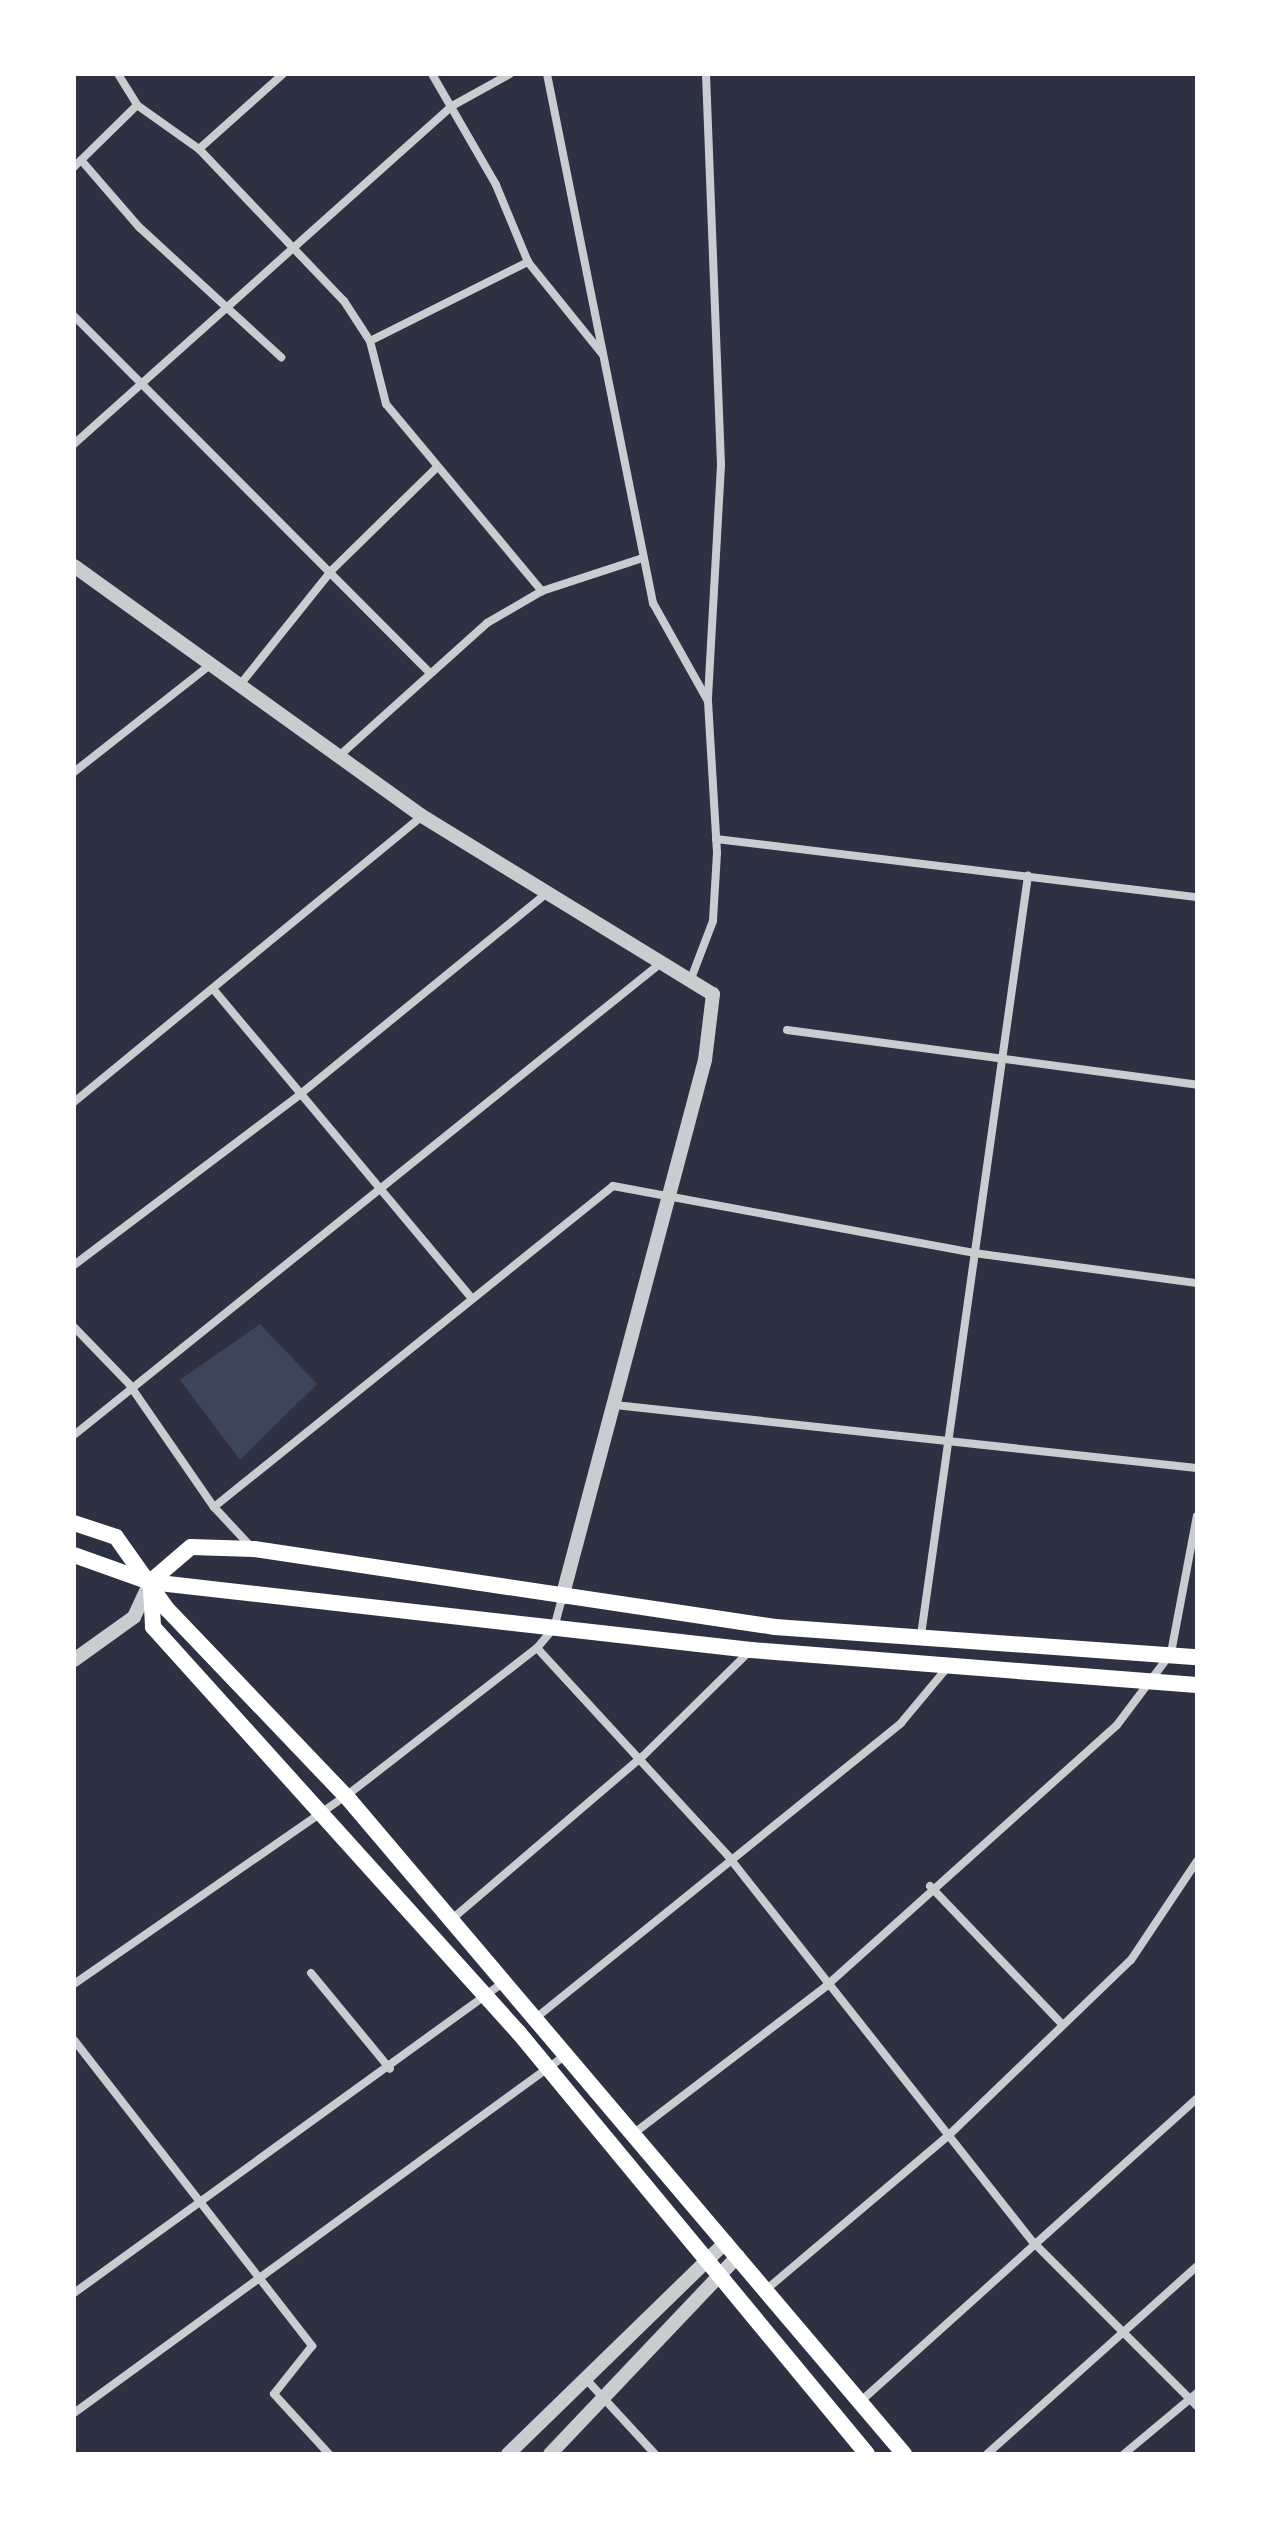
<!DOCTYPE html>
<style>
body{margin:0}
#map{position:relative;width:1271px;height:2528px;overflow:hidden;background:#2d3142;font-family:"PT Sans Narrow",sans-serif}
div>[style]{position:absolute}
.green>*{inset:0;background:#3c4559}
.minor>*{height:8px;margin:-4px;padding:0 4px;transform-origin:4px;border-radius:4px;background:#caccd0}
.tertiary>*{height:14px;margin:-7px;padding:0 7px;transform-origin:7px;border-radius:7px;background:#caccd0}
.secondary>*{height:16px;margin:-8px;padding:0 8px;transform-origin:8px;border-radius:8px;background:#fff}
span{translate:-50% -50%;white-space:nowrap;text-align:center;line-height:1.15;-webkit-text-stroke:6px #fff;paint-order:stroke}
.frame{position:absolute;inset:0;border:76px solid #fff;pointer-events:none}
</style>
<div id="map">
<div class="green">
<div style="clip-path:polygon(260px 1324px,317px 1384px,240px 1460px,180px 1380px)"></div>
</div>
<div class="minor">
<div style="left:118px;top:74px;width:36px;rotate:58deg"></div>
<div style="left:137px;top:105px;width:76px;rotate:35.4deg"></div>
<div style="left:199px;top:149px;width:210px;rotate:46.4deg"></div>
<div style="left:344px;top:301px;width:48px;rotate:57deg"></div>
<div style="left:370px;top:341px;width:65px;rotate:75.7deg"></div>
<div style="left:386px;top:404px;width:244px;rotate:50.2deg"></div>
<div style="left:432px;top:74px;width:128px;rotate:60deg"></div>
<div style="left:496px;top:185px;width:83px;rotate:67.4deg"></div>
<div style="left:528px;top:262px;width:119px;rotate:51.1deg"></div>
<div style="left:547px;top:74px;width:540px;rotate:78.67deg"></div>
<div style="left:653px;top:603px;width:112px;rotate:60.7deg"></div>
<div style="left:708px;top:701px;width:152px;rotate:86.6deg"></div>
<div style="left:717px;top:853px;width:68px;rotate:93.4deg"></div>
<div style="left:713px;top:921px;width:59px;rotate:110.9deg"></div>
<div style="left:706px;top:74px;width:391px;rotate:87.8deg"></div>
<div style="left:721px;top:465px;width:235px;rotate:93.2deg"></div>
<div style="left:199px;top:149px;width:113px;rotate:-41.8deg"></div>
<div style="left:81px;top:160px;width:89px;rotate:49.1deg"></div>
<div style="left:139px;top:227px;width:193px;rotate:42.5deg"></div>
<div style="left:74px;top:167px;width:88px;rotate:-44.5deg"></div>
<div style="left:74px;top:316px;width:504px;rotate:45.08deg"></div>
<div style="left:370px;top:341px;width:177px;rotate:-26.6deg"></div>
<div style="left:74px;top:444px;width:507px;rotate:-41.8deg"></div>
<div style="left:452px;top:106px;width:66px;rotate:-28.9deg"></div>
<div style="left:243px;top:681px;width:142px;rotate:-51.3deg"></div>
<div style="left:332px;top:570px;width:146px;rotate:-44.4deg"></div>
<div style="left:339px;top:756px;width:199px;rotate:-41.9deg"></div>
<div style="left:487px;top:623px;width:64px;rotate:-30.2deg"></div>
<div style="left:542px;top:591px;width:106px;rotate:-18.1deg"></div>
<div style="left:74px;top:772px;width:174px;rotate:-38.2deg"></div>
<div style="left:716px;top:839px;width:484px;rotate:6.9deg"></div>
<div style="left:214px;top:990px;width:398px;rotate:50.1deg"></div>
<div style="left:787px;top:1030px;width:414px;rotate:7.6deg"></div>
<div style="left:74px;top:1102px;width:450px;rotate:-39.4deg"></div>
<div style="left:74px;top:1265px;width:281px;rotate:-37deg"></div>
<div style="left:298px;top:1096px;width:323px;rotate:-39.2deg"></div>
<div style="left:74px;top:1327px;width:79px;rotate:46deg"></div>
<div style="left:129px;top:1384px;width:150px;rotate:55.4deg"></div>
<div style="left:214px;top:1507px;width:57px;rotate:47.1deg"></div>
<div style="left:615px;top:1405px;width:585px;rotate:6.18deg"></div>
<div style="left:74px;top:1435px;width:755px;rotate:-38.81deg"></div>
<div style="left:214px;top:1507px;width:512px;rotate:-38.82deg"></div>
<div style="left:613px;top:1186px;width:367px;rotate:10.5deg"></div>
<div style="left:974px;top:1253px;width:225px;rotate:7.7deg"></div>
<div style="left:921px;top:1635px;width:767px;rotate:-81.98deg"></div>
<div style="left:537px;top:1648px;width:282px;rotate:47.4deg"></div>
<div style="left:728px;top:1856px;width:492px;rotate:51.7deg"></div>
<div style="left:1033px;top:2242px;width:232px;rotate:45deg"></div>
<div style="left:930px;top:1886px;width:192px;rotate:46.3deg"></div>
<div style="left:452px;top:1919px;width:250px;rotate:-40.5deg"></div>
<div style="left:642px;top:1757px;width:153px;rotate:-44.5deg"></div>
<div style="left:311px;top:1973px;width:124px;rotate:50.5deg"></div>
<div style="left:74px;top:1984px;width:331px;rotate:-34.7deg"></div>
<div style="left:346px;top:1796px;width:242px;rotate:-37.8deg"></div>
<div style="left:537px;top:1648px;width:26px;rotate:-50deg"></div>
<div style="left:554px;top:1628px;width:31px;rotate:-75deg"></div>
<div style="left:537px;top:2017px;width:468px;rotate:-38.9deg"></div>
<div style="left:901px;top:1723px;width:70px;rotate:-50.2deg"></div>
<div style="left:74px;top:2040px;width:388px;rotate:52.1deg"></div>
<div style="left:312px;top:2346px;width:61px;rotate:128.4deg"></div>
<div style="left:274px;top:2394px;width:81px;rotate:47.5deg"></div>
<div style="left:633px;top:2134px;width:242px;rotate:-37.4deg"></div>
<div style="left:825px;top:1987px;width:392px;rotate:-41.9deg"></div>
<div style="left:1117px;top:1725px;width:90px;rotate:-53.1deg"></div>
<div style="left:1171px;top:1653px;width:139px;rotate:-79.3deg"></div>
<div style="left:768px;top:2288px;width:238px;rotate:-40.2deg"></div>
<div style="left:950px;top:2134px;width:251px;rotate:-43.9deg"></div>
<div style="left:1131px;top:1960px;width:119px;rotate:-56.3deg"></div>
<div style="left:74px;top:2293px;width:531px;rotate:-35.88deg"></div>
<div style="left:585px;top:2378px;width:103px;rotate:47.4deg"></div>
<div style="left:861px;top:2401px;width:452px;rotate:-42deg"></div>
<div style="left:74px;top:2413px;width:610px;rotate:-36.06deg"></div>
<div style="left:987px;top:2454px;width:282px;rotate:-41.8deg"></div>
<div style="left:1124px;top:2454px;width:95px;rotate:-39.9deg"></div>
</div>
<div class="tertiary">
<div style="left:74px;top:566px;width:428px;rotate:35.7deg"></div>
<div style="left:422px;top:816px;width:341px;rotate:31.5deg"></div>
<div style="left:713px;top:994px;width:66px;rotate:96.9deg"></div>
<div style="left:705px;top:1060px;width:557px;rotate:104.89deg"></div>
<div style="left:74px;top:1660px;width:74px;rotate:-35.6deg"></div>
<div style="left:134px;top:1617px;width:38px;rotate:-65deg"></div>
<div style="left:508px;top:2454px;width:304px;rotate:-44.2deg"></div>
<div style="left:550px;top:2454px;width:273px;rotate:-46.5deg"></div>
</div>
<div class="secondary">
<div style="left:74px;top:1523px;width:44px;rotate:18.4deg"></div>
<div style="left:116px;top:1537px;width:88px;rotate:54.7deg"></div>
<div style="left:167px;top:1609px;width:259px;rotate:46.3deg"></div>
<div style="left:346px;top:1796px;width:863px;rotate:49.7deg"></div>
<div style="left:74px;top:1555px;width:81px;rotate:19.6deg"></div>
<div style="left:150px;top:1582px;width:605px;rotate:6.46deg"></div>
<div style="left:751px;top:1650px;width:447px;rotate:4.5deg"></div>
<div style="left:150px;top:1582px;width:54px;rotate:-40.5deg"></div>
<div style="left:191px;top:1547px;width:63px;rotate:1.8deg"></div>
<div style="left:254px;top:1549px;width:527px;rotate:8.51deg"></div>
<div style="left:775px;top:1627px;width:423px;rotate:4.1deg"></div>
<div style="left:151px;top:1588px;width:39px;rotate:87deg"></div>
<div style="left:153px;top:1627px;width:547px;rotate:47.97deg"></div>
<div style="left:519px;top:2033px;width:546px;rotate:50.42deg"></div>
</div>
<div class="frame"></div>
</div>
